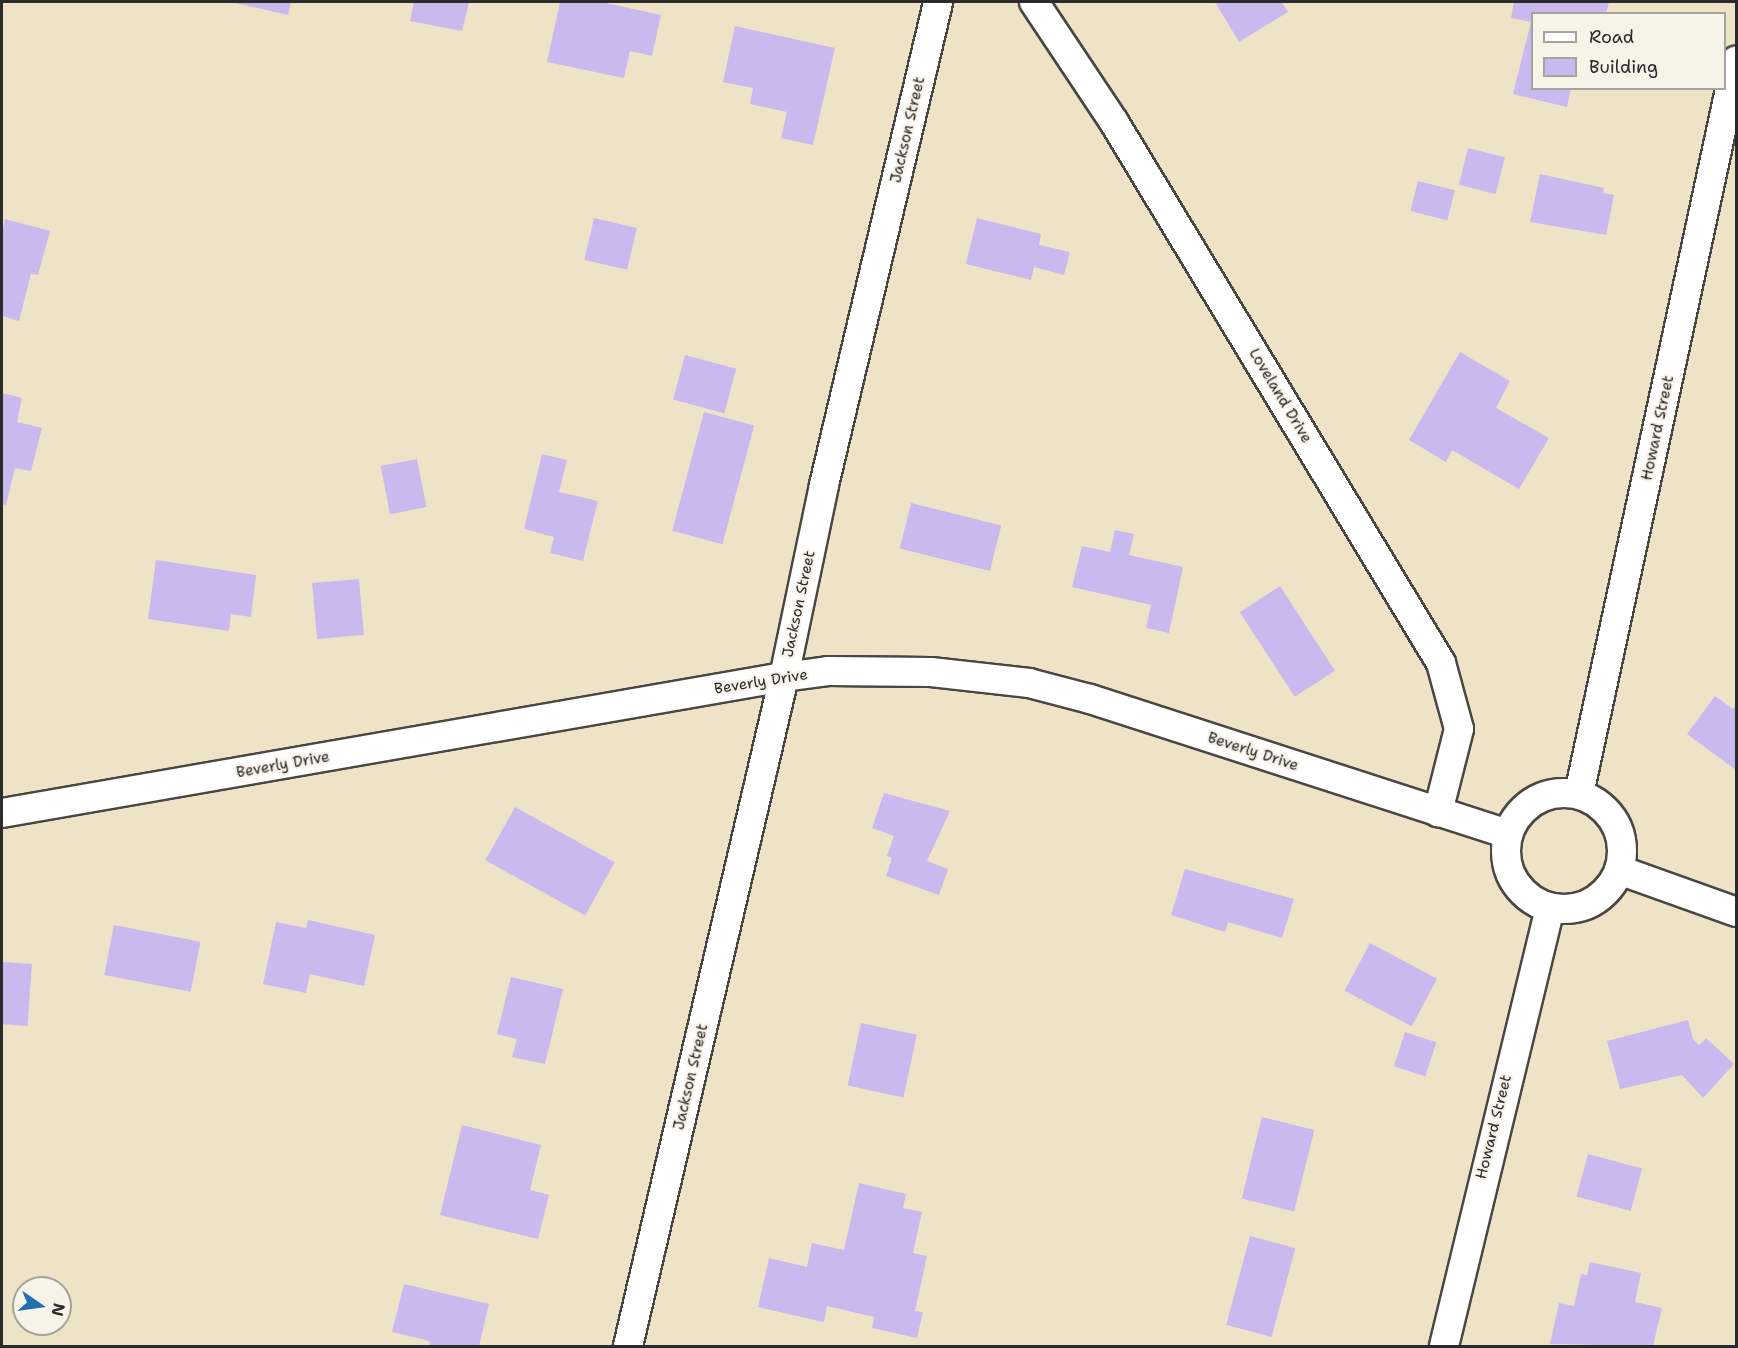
<!DOCTYPE html>
<style>
body{margin:0}
#map{position:relative;width:1738px;height:1348px;overflow:hidden;background:#eee3c6;font-family:"Shantell Sans",sans-serif}
div>[style]{position:absolute}
.building>*{inset:0;background:#c9b9ee;transform-origin:0 0}
.roads{filter:drop-shadow(2px 0 #484742) drop-shadow(-2px 0 #484742) drop-shadow(0 2px #484742) drop-shadow(0 -2px #484742)}
.minor>*{height:28px;margin:-14px;padding:0 14px;transform-origin:14px;border-radius:14px;background:#fff}
.minor>.ring{margin:-14px;padding:0;box-sizing:content-box;background:none;border:28px solid #fff;border-radius:50%}
span{translate:-50% -50%;white-space:nowrap;text-align:center;line-height:1.15;-webkit-text-stroke:4.5px #f7f3e8;paint-order:stroke}
.street-label{font-size:15px;color:#2b2b2b}
.frame{position:absolute;inset:0;border:3px solid #2b2b2b;pointer-events:none}
.legend{position:absolute;left:1531px;top:12px;width:195px;height:78px;box-sizing:border-box;background:#f7f3e8;border:2px solid #a5a39c;margin:0;padding:8px 10px;list-style:none;font-size:18px;color:#2b2b2b}
.legend li{display:flex;align-items:center;gap:12px;height:30px}
.legend b{width:30px;border:2px solid #a5a39c}
.north{position:absolute;left:12px;top:1276px;width:60px;height:60px;box-sizing:border-box;background:#f7f3e8;border:2px solid #a5a39c;border-radius:50%;rotate:103deg;font-size:16px;font-weight:700;line-height:24px;text-align:center;color:#2b2b2b}
.north::after{content:'';display:block;margin:auto;width:21px;height:27px;background:#1f6fb2;clip-path:polygon(50% 0,100% 100%,50% 72%,0 100%)}
</style>
<div id="map">
<div class="building">
<div style="clip-path:polygon(231px 2px,291px 2px,288px 15px)"></div>
<div style="clip-path:polygon(414px 2px,469px 2px,462px 31px,410px 21px)"></div>
<div style="clip-path:polygon(560px 2px,601px 2px,661px 15px,652px 56px,630px 51px,624px 78px,547px 62px)"></div>
<div style="clip-path:polygon(1215px 2px,1282px 2px,1288px 12px,1239px 42px)"></div>
<div style="clip-path:polygon(1514px 2px,1609px 2px,1606px 14px,1532px 14px,1532px 88px,1571px 88px,1567px 107px,1513px 94px,1531px 22px,1511px 18px)"></div>
<div style="clip-path:polygon(735px 26px,835px 48px,813px 145px,781px 138px,787px 112px,750px 104px,753px 88px,723px 82px)"></div>
<div style="left:1468px;top:148px;width:38px;height:38px;rotate:14deg"></div>
<div style="clip-path:polygon(1540px 174px,1604px 188px,1603px 193px,1614px 195px,1606px 235px,1530px 222px)"></div>
<div style="left:1418px;top:181px;width:38px;height:31px;rotate:14deg"></div>
<div style="left:594px;top:218px;width:44px;height:43px;rotate:13deg"></div>
<div style="clip-path:polygon(977px 218px,1041px 234px,1039px 245px,1070px 252px,1064px 275px,1034px 267px,1031px 280px,966px 264px)"></div>
<div style="clip-path:polygon(5px 219px,50px 231px,38px 275px,31px 274px,19px 321px,2px 316px,2px 234px)"></div>
<div style="clip-path:polygon(1460px 352px,1510px 381px,1496px 408px,1549px 438px,1519px 489px,1452px 450px,1446px 462px,1409px 440px)"></div>
<div style="left:685px;top:355px;width:53px;height:46px;rotate:15deg"></div>
<div style="clip-path:polygon(2px 393px,22px 398px,17px 422px,42px 428px,31px 471px,15px 468px,6px 505px,2px 504px)"></div>
<div style="left:704px;top:412px;width:52px;height:123px;rotate:15deg"></div>
<div style="clip-path:polygon(542px 454px,567px 460px,559px 492px,598px 501px,583px 561px,550px 553px,554px 537px,524px 529px)"></div>
<div style="left:417px;top:459px;width:49px;height:37px;rotate:79deg"></div>
<div style="left:911px;top:503px;width:93px;height:47px;rotate:14deg"></div>
<div style="clip-path:polygon(1115px 530px,1134px 534px,1129px 555px,1183px 567px,1169px 633px,1146px 628px,1151px 605px,1072px 587px,1082px 546px,1110px 552px)"></div>
<div style="clip-path:polygon(156px 560px,256px 575px,251px 617px,231px 614px,229px 631px,148px 619px)"></div>
<div style="left:359px;top:579px;width:56px;height:47px;rotate:85deg"></div>
<div style="left:1280px;top:586px;width:101px;height:48px;rotate:57deg"></div>
<div style="clip-path:polygon(1715px 696px,1733px 709px,1736px 704px,1736px 770px,1687px 734px)"></div>
<div style="clip-path:polygon(884px 793px,950px 811px,927px 861px,948px 869px,939px 895px,886px 876px,892px 858px,887px 856px,894px 836px,872px 828px)"></div>
<div style="left:515px;top:807px;width:114px;height:61px;rotate:29deg"></div>
<div style="clip-path:polygon(1185px 869px,1294px 899px,1282px 938px,1228px 922px,1225px 932px,1171px 915px)"></div>
<div style="clip-path:polygon(308px 920px,375px 935px,364px 986px,310px 974px,306px 993px,263px 984px,276px 922px,306px 928px)"></div>
<div style="left:114px;top:925px;width:88px;height:51px;rotate:11deg"></div>
<div style="left:1370px;top:943px;width:76px;height:54px;rotate:28deg"></div>
<div style="left:2px;top:962px;width:30px;height:62px;rotate:4deg"></div>
<div style="clip-path:polygon(511px 977px,563px 989px,545px 1064px,512px 1057px,517px 1039px,497px 1034px)"></div>
<div style="clip-path:polygon(1688px 1020px,1693px 1039px,1699px 1045px,1706px 1038px,1734px 1064px,1703px 1098px,1682px 1075px,1620px 1089px,1607px 1041px)"></div>
<div style="left:861px;top:1023px;width:57px;height:64px;rotate:12deg"></div>
<div style="left:1405px;top:1032px;width:33px;height:36px;rotate:18deg"></div>
<div style="left:1262px;top:1117px;width:54px;height:84px;rotate:14deg"></div>
<div style="clip-path:polygon(462px 1125px,541px 1145px,530px 1190px,549px 1195px,538px 1239px,440px 1215px)"></div>
<div style="left:1588px;top:1154px;width:56px;height:44px;rotate:15deg"></div>
<div style="clip-path:polygon(859px 1183px,906px 1194px,903px 1208px,922px 1212px,913px 1253px,927px 1256px,915px 1311px,923px 1312px,917px 1338px,872px 1328px,874px 1317px,827px 1306px,824px 1322px,758px 1307px,769px 1258px,807px 1267px,812px 1243px,844px 1250px)"></div>
<div style="left:1250px;top:1236px;width:47px;height:92px;rotate:15deg"></div>
<div style="clip-path:polygon(1590px 1262px,1641px 1273px,1635px 1302px,1662px 1308px,1653px 1346px,1550px 1344px,1559px 1303px,1574px 1306px,1581px 1274px,1587px 1275px)"></div>
<div style="clip-path:polygon(404px 1284px,489px 1304px,479px 1346px,429px 1346px,430px 1341px,392px 1332px)"></div>
</div>
<div class="roads">
<div class="minor">
<div style="left:1034px;top:2px;width:144px;rotate:56.3deg"></div>
<div style="left:1114px;top:122px;width:632px;rotate:58.85deg"></div>
<div style="left:1441px;top:663px;width:68px;rotate:74.7deg"></div>
<div style="left:1459px;top:729px;width:86px;rotate:104.2deg"></div>
<div class="ring" style="left:1506px;top:793px;width:88px;height:88px"></div>
<div style="left:1579px;top:794px;width:750px;rotate:-77.91deg"></div>
<div style="left:2px;top:813px;width:794px;rotate:-9.87deg"></div>
<div style="left:784px;top:677px;width:44px;rotate:-7.8deg"></div>
<div style="left:828px;top:671px;width:103px;rotate:0.6deg"></div>
<div style="left:931px;top:672px;width:99px;rotate:6.4deg"></div>
<div style="left:1029px;top:683px;width:63px;rotate:14.7deg"></div>
<div style="left:1090px;top:699px;width:439px;rotate:17.9deg"></div>
<div style="left:1619px;top:870px;width:124px;rotate:19.7deg"></div>
<div style="left:628px;top:1346px;width:687px;rotate:-76.87deg"></div>
<div style="left:784px;top:677px;width:196px;rotate:-78.2deg"></div>
<div style="left:824px;top:485px;width:496px;rotate:-76.7deg"></div>
<div style="left:1444px;top:1346px;width:451px;rotate:-76.4deg"></div>
</div>
</div>
<div class="street-label">
<span style="left:908px;top:130px;rotate:-77deg">Jackson Street</span>
<span style="left:1280px;top:396px;rotate:59deg">Loveland Drive</span>
<span style="left:1658px;top:428px;rotate:-78deg">Howard Street</span>
<span style="left:799px;top:604px;rotate:-78deg">Jackson Street</span>
<span style="left:761px;top:682px;rotate:-9deg">Beverly Drive</span>
<span style="left:1253px;top:752px;rotate:18deg">Beverly Drive</span>
<span style="left:283px;top:765px;rotate:-10deg">Beverly Drive</span>
<span style="left:691px;top:1077px;rotate:-77deg">Jackson Street</span>
<span style="left:1494px;top:1127px;rotate:-76deg">Howard Street</span>
</div>
<div class="frame"></div>
<ul class="legend">
<li><b style="height:8px;background:#fff"></b>Road</li>
<li><b style="height:16px;background:#c9b9ee"></b>Building</li>
</ul>
<div class="north">N</div>
</div>
